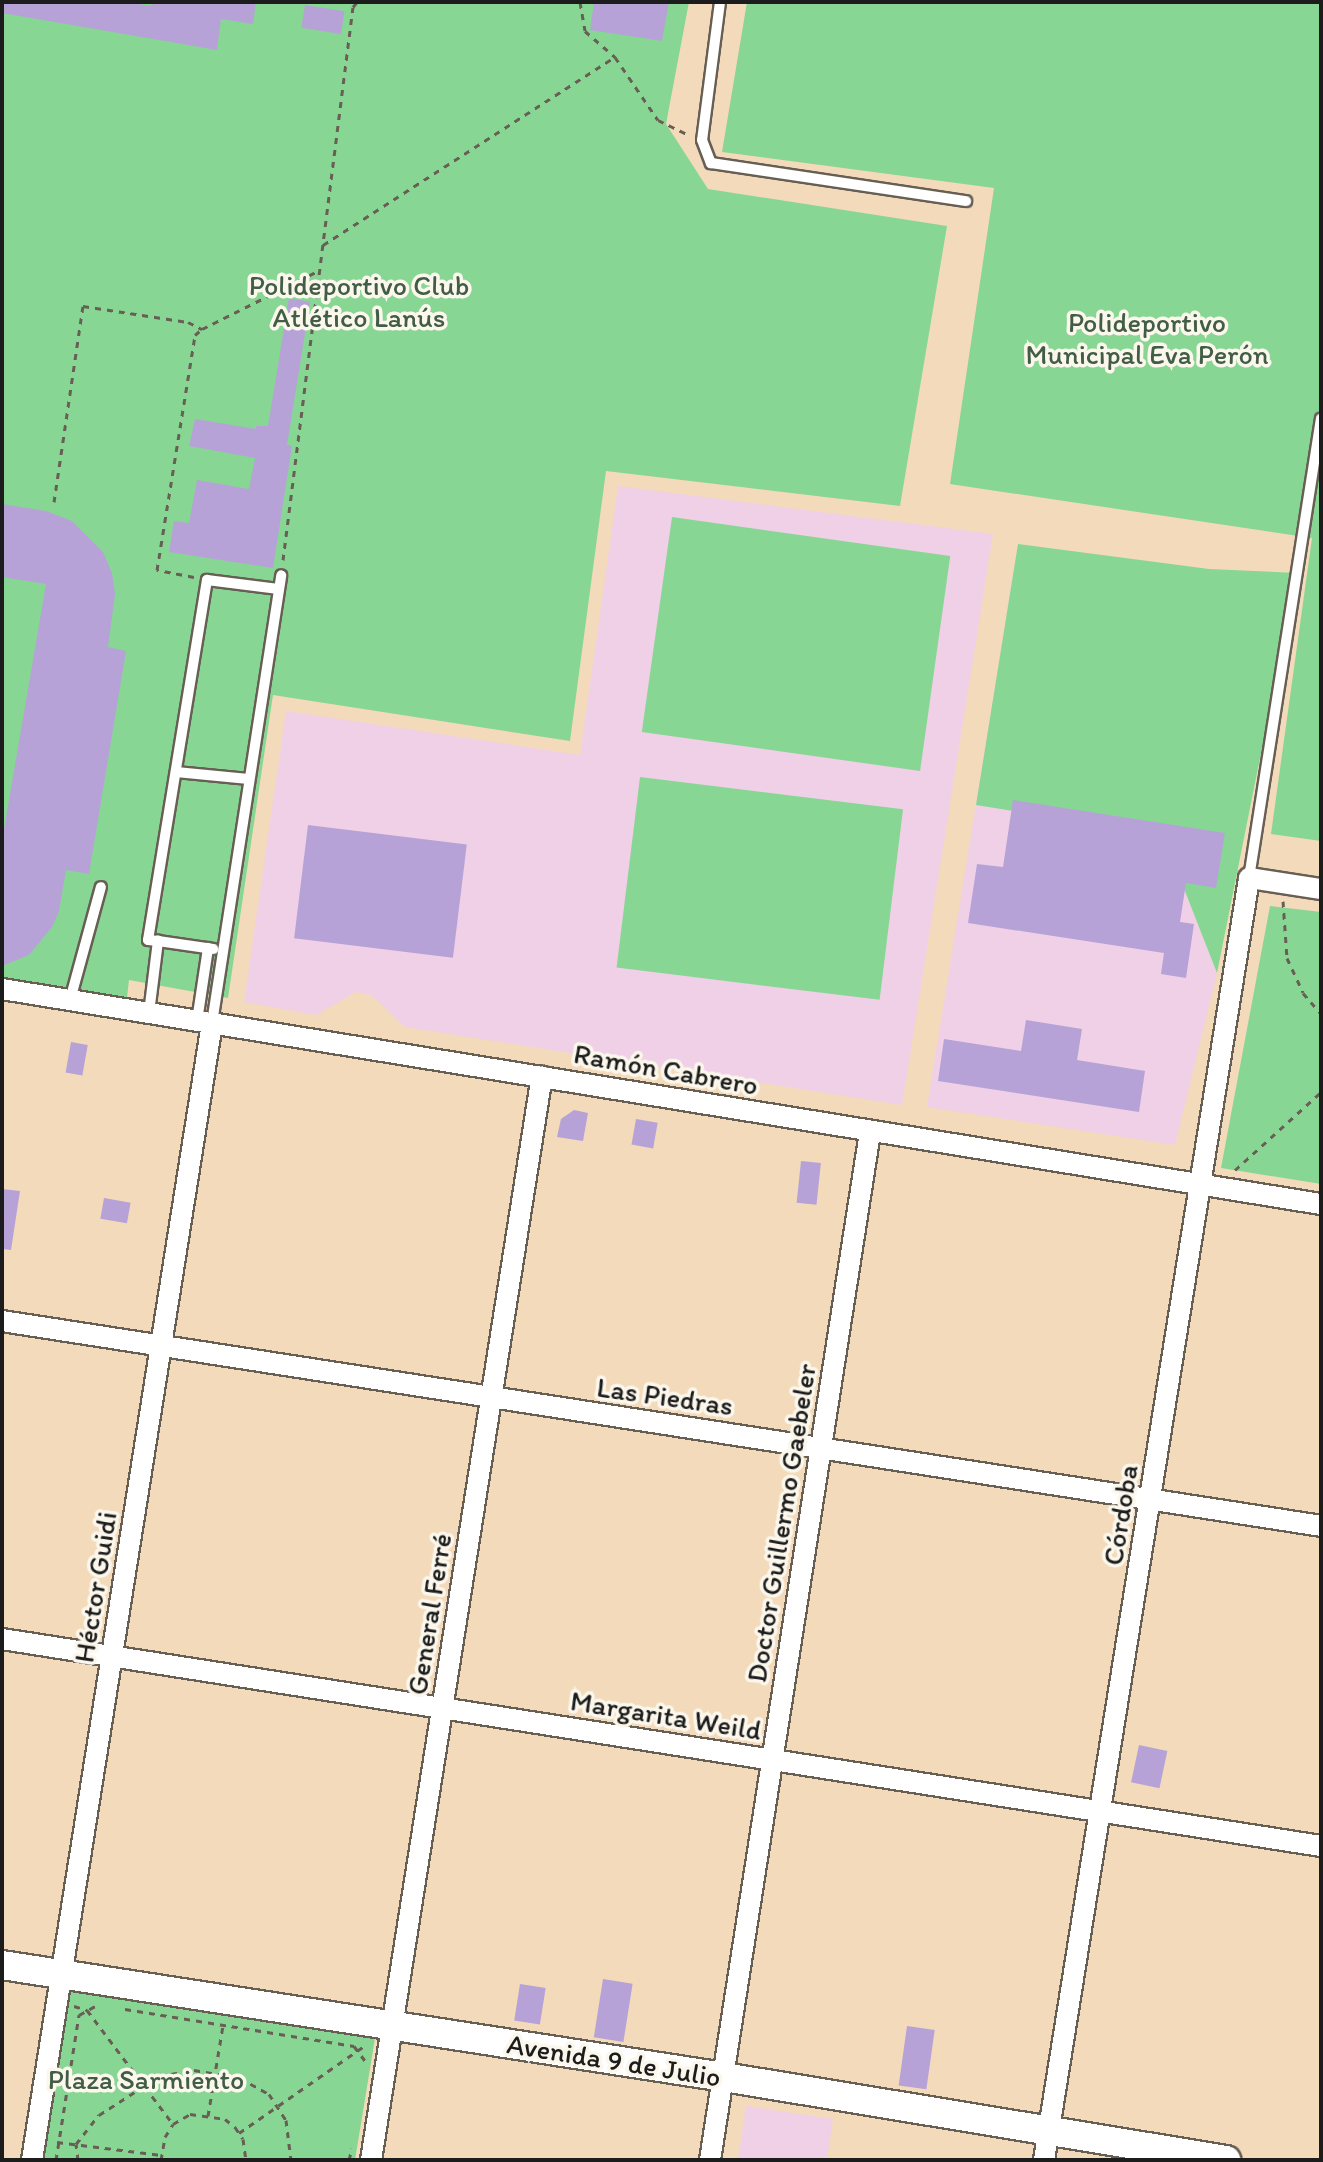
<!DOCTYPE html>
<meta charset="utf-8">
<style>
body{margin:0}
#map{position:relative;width:1323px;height:2162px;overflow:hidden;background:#f3dabb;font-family:Itim,sans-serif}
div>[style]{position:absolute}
.built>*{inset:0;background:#efd0e6}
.green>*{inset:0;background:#88d694;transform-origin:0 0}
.building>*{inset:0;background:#b6a2d7;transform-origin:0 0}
.path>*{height:3px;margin-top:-1.5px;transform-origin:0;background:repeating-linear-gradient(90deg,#675e54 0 6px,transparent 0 12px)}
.roads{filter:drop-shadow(2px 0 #675e54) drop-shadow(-2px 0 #675e54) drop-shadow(0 2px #675e54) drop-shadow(0 -2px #675e54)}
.lane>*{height:10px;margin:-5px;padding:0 5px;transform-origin:5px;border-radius:5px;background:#fff}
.street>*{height:20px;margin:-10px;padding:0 10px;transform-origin:10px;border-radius:10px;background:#fff}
.secondary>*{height:28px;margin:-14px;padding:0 14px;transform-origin:14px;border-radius:14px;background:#fff}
span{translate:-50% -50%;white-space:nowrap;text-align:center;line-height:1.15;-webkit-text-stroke:7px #fbf7ec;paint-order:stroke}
.park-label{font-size:28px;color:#425d46}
.street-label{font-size:28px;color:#1c1c1c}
.frame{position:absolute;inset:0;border:4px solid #1c1c1c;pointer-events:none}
</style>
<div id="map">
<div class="built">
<div style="clip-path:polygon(618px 486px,993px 534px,902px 1105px,405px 1027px,371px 995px,356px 992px,316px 1015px,244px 1002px,286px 711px,580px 755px)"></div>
<div style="clip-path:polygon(1018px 544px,1163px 835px,1217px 973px,1175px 1145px,927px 1107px)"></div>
<div style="clip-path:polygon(746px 2106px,833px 2119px,827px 2160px,738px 2160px)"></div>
</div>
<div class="green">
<div style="clip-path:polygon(2px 2px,689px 2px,666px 124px,708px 189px,947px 226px,900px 506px,606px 471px,570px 741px,273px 695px,228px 998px,129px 980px,127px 998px,2px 979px)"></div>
<div style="clip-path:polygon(747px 2px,1321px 2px,1321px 841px,1271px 834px,1312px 538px,950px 484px,994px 188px,722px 152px)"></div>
<div style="left:672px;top:517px;width:281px;height:217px;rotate:8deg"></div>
<div style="clip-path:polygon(1018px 544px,1209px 569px,1297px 573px,1217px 973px,1163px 835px,976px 805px)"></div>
<div style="left:640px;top:777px;width:265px;height:192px;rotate:7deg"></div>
<div style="clip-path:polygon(1270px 906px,1321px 912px,1321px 1184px,1221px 1168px)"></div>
<div style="clip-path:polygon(71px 1985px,376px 2032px,355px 2160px,44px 2160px)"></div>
</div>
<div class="building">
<div style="clip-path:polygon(2px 2px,127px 2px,151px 6px,152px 2px,256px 2px,253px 24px,221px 19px,217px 50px,2px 13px)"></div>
<div style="clip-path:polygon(594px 2px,669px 2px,662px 41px,590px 30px)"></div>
<div style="left:305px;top:5px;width:40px;height:23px;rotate:9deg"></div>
<div style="clip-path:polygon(289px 298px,310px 302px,287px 445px,292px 446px,273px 568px,169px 552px,174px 521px,189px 523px,197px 480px,249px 489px,255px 458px,189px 446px,195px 419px,256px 429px,256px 426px,268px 426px)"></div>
<div style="clip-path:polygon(2px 504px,46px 511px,72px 521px,103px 552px,112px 573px,115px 594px,108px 647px,126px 651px,89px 874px,66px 870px,59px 911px,52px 927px,29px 955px,2px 966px,2px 841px,46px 584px,2px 577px)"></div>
<div style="clip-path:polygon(1013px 800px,1225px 833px,1216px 888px,1186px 883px,1180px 922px,1194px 924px,1186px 978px,1161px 974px,1164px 953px,968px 923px,977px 864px,1003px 867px)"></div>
<div style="left:308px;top:825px;width:160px;height:114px;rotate:7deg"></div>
<div style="clip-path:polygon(1026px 1020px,1082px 1029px,1077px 1060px,1145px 1071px,1139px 1112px,938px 1081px,944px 1039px,1021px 1051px)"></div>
<div style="left:71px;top:1042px;width:17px;height:31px;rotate:10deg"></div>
<div style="clip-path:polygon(574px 1110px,588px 1113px,583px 1141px,557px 1137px,561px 1119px)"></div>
<div style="left:636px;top:1119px;width:22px;height:26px;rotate:10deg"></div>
<div style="left:801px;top:1161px;width:20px;height:42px;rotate:6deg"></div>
<div style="clip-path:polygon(2px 1189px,20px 1191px,11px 1250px,2px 1249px)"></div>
<div style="left:104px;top:1198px;width:27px;height:21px;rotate:10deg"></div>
<div style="left:1139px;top:1745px;width:29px;height:38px;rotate:12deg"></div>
<div style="left:603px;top:1979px;width:30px;height:59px;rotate:9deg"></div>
<div style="left:520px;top:1984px;width:26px;height:37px;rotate:9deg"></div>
<div style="left:907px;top:2026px;width:28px;height:60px;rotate:8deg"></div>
</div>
<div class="path">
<div style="left:580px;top:2px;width:29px;rotate:80deg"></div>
<div style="left:585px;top:31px;width:40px;rotate:41deg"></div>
<div style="left:615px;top:57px;width:76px;rotate:55.7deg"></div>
<div style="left:658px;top:120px;width:34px;rotate:26deg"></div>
<div style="left:323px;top:245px;width:347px;rotate:-32.8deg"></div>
<div style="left:54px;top:502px;width:198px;rotate:-81.6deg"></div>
<div style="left:83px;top:306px;width:106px;rotate:8.7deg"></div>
<div style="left:188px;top:322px;width:16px;rotate:27deg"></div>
<div style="left:283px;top:560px;width:557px;rotate:-82.79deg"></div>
<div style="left:353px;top:7px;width:6px;rotate:-51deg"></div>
<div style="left:194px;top:577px;width:38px;rotate:-169deg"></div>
<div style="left:157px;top:570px;width:238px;rotate:-80.8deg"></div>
<div style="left:195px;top:335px;width:9px;rotate:-41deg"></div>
<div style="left:202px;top:329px;width:132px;rotate:-26.6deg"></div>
<div style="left:1283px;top:901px;width:57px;rotate:86deg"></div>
<div style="left:1287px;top:958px;width:38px;rotate:65deg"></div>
<div style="left:1303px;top:993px;width:28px;rotate:49deg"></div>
<div style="left:1235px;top:1170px;width:116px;rotate:-42.2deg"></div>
<div style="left:74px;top:2006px;width:14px;rotate:17deg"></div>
<div style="left:87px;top:2010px;width:143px;rotate:53deg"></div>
<div style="left:125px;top:2009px;width:232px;rotate:9.2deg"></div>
<div style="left:354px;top:2046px;width:20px;rotate:53deg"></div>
<div style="left:208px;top:2116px;width:92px;rotate:-80.6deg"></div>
<div style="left:239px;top:2133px;width:152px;rotate:-34.8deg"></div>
<div style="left:57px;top:2142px;width:105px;rotate:7.1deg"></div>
<div style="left:56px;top:2160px;width:147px;rotate:-81deg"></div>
<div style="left:79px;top:2015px;width:21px;rotate:-29deg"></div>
<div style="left:78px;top:2160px;width:16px;rotate:-97deg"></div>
<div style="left:76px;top:2144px;width:37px;rotate:-52deg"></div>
<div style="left:99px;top:2115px;width:54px;rotate:-32.8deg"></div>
<div style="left:144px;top:2086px;width:30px;rotate:-24deg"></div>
<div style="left:171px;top:2074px;width:23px;rotate:-10deg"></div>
<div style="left:194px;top:2070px;width:47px;rotate:9.9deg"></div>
<div style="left:240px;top:2078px;width:33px;rotate:29deg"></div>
<div style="left:269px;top:2094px;width:31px;rotate:57deg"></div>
<div style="left:286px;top:2120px;width:40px;rotate:82.9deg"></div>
<div style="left:161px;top:2160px;width:23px;rotate:-80deg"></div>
<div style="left:165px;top:2137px;width:15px;rotate:-58deg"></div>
<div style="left:173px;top:2124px;width:20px;rotate:-30deg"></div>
<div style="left:190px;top:2114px;width:35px;rotate:8deg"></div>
<div style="left:225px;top:2119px;width:13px;rotate:39deg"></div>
<div style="left:235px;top:2127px;width:14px;rotate:56deg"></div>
<div style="left:243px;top:2139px;width:21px;rotate:82deg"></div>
<div style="left:349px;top:2160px;width:12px;rotate:-76deg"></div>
</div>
<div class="roads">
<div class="lane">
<div style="left:720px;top:2px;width:139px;rotate:97.4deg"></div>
<div style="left:702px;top:140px;width:25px;rotate:69deg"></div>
<div style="left:711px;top:163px;width:258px;rotate:8.5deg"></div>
<div style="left:176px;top:772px;width:73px;rotate:5.5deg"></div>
<div style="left:1249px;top:878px;width:465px;rotate:-81.1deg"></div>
<div style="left:158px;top:941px;width:56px;rotate:8.3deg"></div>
<div style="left:70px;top:1000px;width:117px;rotate:-74.7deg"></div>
<div style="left:149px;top:1013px;width:73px;rotate:-82.9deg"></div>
<div style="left:158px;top:941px;width:10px;rotate:-174deg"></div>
<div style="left:148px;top:940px;width:365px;rotate:-80.7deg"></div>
<div style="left:207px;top:580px;width:72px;rotate:7.2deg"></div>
<div style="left:197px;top:1021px;width:74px;rotate:-81.4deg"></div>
<div style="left:212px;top:1023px;width:453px;rotate:-81.2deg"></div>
</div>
<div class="street">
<div style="left:2px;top:989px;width:1336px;rotate:9.26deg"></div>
<div style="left:2px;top:1321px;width:1335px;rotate:8.83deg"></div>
<div style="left:2px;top:1639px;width:1335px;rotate:8.92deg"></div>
<div style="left:32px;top:2160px;width:1151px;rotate:-81deg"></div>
<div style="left:371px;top:2160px;width:1097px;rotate:-81.04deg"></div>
<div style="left:710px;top:2160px;width:1040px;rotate:-81.15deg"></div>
<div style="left:1044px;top:2160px;width:1298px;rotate:-80.91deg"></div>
<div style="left:1249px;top:878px;width:73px;rotate:8.7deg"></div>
</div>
<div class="secondary">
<div style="left:2px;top:1965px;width:731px;rotate:8.82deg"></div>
<div style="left:724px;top:2077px;width:509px;rotate:9.39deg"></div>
</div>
</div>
<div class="park-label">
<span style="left:359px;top:301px">Polideportivo Club<br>Atlético Lanús</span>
<span style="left:1147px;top:338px">Polideportivo<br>Municipal Eva Perón</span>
<span style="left:146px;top:2079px">Plaza Sarmiento</span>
</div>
<div class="street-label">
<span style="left:666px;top:1069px;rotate:10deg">Ramón Cabrero</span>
<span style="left:665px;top:1396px;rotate:8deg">Las Piedras</span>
<span style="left:1120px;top:1515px;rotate:-81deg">Córdoba</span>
<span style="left:781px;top:1523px;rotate:-81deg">Doctor Guillermo Gaebeler</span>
<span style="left:95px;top:1587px;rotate:-81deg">Héctor Guidi</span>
<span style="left:429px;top:1614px;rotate:-81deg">General Ferré</span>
<span style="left:666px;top:1715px;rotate:9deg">Margarita Weild</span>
<span style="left:614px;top:2060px;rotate:9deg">Avenida 9 de Julio</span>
</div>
<div class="frame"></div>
</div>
